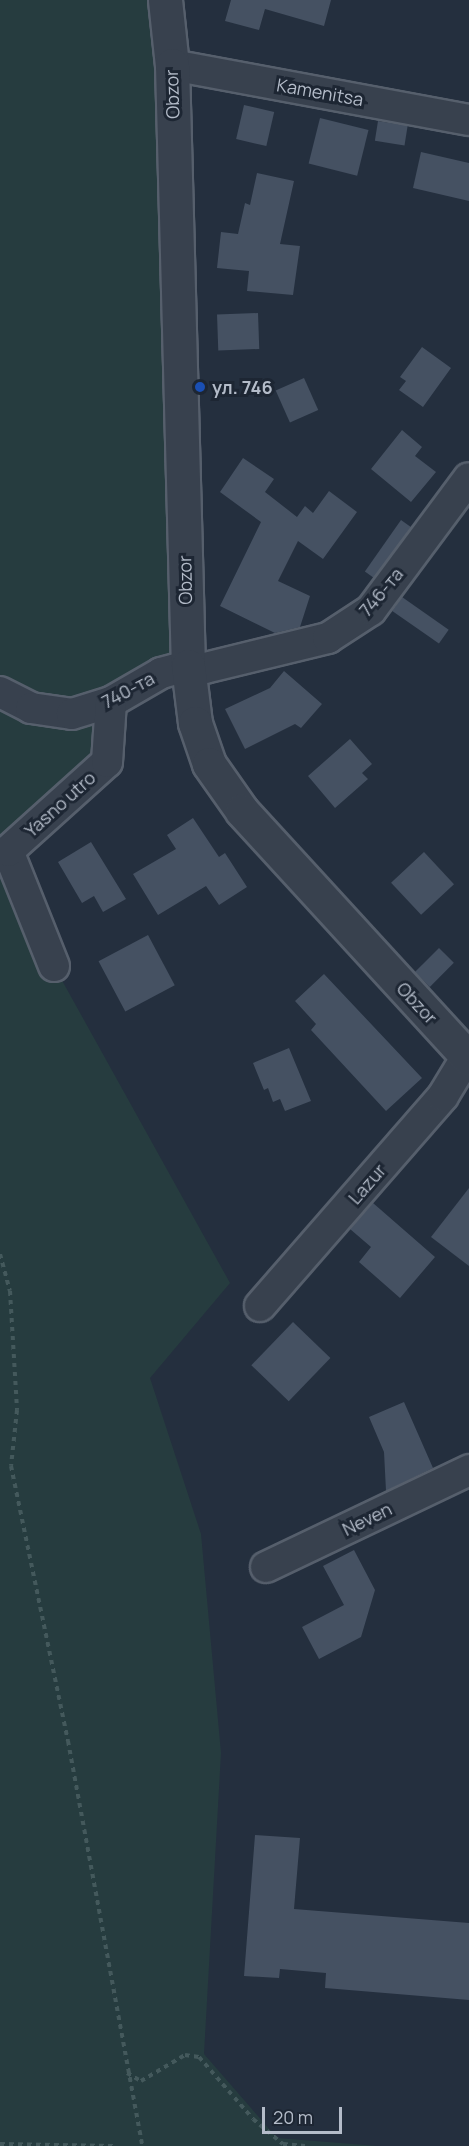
<!DOCTYPE html>
<meta charset="utf-8">
<style>
body{margin:0}
#map{position:relative;width:469px;height:2146px;overflow:hidden;background:#242f3e;font-family:Manrope,sans-serif}
div>[style]{position:absolute}
.green>*{inset:0;background:#263c3f}
.building>*{inset:0;background:#455162;transform-origin:0 0}
.path>*{height:4px;margin-top:-2px;transform-origin:0;background:repeating-linear-gradient(90deg,#44595c 0 4.5px,transparent 0 9px)}
.roads{filter:drop-shadow(2px 0 #565f6c) drop-shadow(-2px 0 #565f6c) drop-shadow(0 2px #565f6c) drop-shadow(0 -2px #565f6c)}
.minor>*{height:30px;margin:-15px;padding:0 15px;transform-origin:15px;border-radius:15px;background:#38414e}
.tertiary>*{height:33px;margin:-16.5px;padding:0 16.5px;transform-origin:16.5px;border-radius:16.5px;background:#38414e}
.dots>*{width:16px;height:16px;translate:-50% -50%;box-sizing:border-box;border:3px solid #1d2633;border-radius:50%}
span{translate:-50% -50%;white-space:nowrap;text-align:center;line-height:1.15;-webkit-text-stroke:6px #1d2633;paint-order:stroke}
.street-label{font-size:18px;color:#b4bcc9}
.poi-label{font-size:18px;color:#b4bcc9;font-weight:700}
.left{translate:0 -50%;text-align:left}
.scale{position:absolute;left:262px;top:2107px;width:80px;height:27px;box-sizing:border-box;border:3px solid #b4bcc9;border-top:0;padding-left:8px;font-size:18px;line-height:21px;white-space:nowrap;color:#b4bcc9;-webkit-text-stroke:4px #1d2633;paint-order:stroke}
</style>
<div id="map">
<div class="green">
<div style="clip-path:polygon(0 0,165px 0,188px 666px,111px 702px,107px 762px,8px 851px,54px 966px,230px 1283px,150px 1378px,201px 1534px,221px 1753px,204px 2054px,277px 2138px,378px 2146px,0 2146px)"></div>
</div>
<div class="building">
<div style="clip-path:polygon(231px 0,331px 0,324px 26px,265px 9px,259px 30px,225px 21px)"></div>
<div style="left:244px;top:105px;width:31px;height:35px;rotate:13deg"></div>
<div style="left:320px;top:118px;width:50px;height:47px;rotate:14deg"></div>
<div style="left:378px;top:121px;width:30px;height:20px;rotate:9deg"></div>
<div style="clip-path:polygon(421px 152px,469px 163px,469px 201px,413px 188px)"></div>
<div style="clip-path:polygon(257px 173px,294px 181px,280px 244px,300px 246px,293px 295px,247px 291px,249px 271px,217px 268px,221px 232px,238px 234px,245px 203px,250px 205px)"></div>
<div style="left:258px;top:313px;width:36px;height:41px;rotate:88deg"></div>
<div style="clip-path:polygon(422px 347px,451px 368px,423px 407px,399px 390px,406px 381px,400px 377px)"></div>
<div style="left:304px;top:378px;width:35px;height:31px;rotate:66deg"></div>
<div style="clip-path:polygon(402px 430px,422px 447px,415px 456px,436px 472px,411px 502px,371px 469px)"></div>
<div style="clip-path:polygon(243px 458px,274px 479px,265px 492px,297px 517px,305px 506px,313px 513px,329px 491px,357px 512px,323px 559px,298px 541px,278px 581px,310px 596px,300px 627px,275px 633px,220px 606px,261px 522px,220px 492px)"></div>
<div style="left:401px;top:520px;width:12px;height:63px;rotate:35deg"></div>
<div style="left:402px;top:597px;width:57px;height:17px;rotate:35deg"></div>
<div style="clip-path:polygon(284px 671px,322px 704px,301px 728px,295px 724px,245px 749px,225px 709px,270px 688px)"></div>
<div style="clip-path:polygon(350px 739px,372px 764px,362px 773px,368px 779px,335px 808px,308px 776px)"></div>
<div style="clip-path:polygon(193px 818px,219px 857px,225px 853px,247px 887px,219px 905px,206px 886px,158px 915px,133px 874px,176px 849px,167px 835px)"></div>
<div style="clip-path:polygon(91px 842px,126px 899px,103px 912px,94px 896px,82px 903px,58px 862px)"></div>
<div style="left:424px;top:852px;width:44px;height:45px;rotate:47deg"></div>
<div style="left:148px;top:935px;width:57px;height:56px;rotate:62deg"></div>
<div style="left:439px;top:948px;width:21px;height:34px;rotate:45deg"></div>
<div style="clip-path:polygon(324px 974px,422px 1078px,386px 1111px,311px 1030px,316px 1024px,295px 1001px)"></div>
<div style="clip-path:polygon(289px 1048px,311px 1101px,285px 1111px,280px 1099px,273px 1102px,268px 1088px,264px 1090px,253px 1063px)"></div>
<div style="clip-path:polygon(469px 1188px,469px 1266px,431px 1237px)"></div>
<div style="clip-path:polygon(373px 1203px,435px 1257px,400px 1298px,359px 1262px,371px 1247px,350px 1229px)"></div>
<div style="left:293px;top:1322px;width:52px;height:60px;rotate:44deg"></div>
<div style="clip-path:polygon(404px 1402px,433px 1468px,386px 1491px,384px 1452px,369px 1417px)"></div>
<div style="clip-path:polygon(354px 1550px,375px 1590px,361px 1637px,319px 1659px,302px 1627px,344px 1605px,323px 1566px)"></div>
<div style="clip-path:polygon(255px 1835px,300px 1838px,294px 1909px,469px 1923px,469px 2000px,325px 1988px,326px 1973px,280px 1969px,279px 1978px,244px 1976px)"></div>
</div>
<div class="path">
<div style="left:0;top:1254px;width:38px;rotate:75deg"></div>
<div style="left:10px;top:1291px;width:119px;rotate:86.6deg"></div>
<div style="left:17px;top:1410px;width:56px;rotate:96.1deg"></div>
<div style="left:11px;top:1466px;width:281px;rotate:78.3deg"></div>
<div style="left:68px;top:1741px;width:412px;rotate:79.6deg"></div>
<div style="left:127px;top:2073px;width:16px;rotate:30deg"></div>
<div style="left:141px;top:2081px;width:51px;rotate:-30.6deg"></div>
<div style="left:185px;top:2055px;width:14px;rotate:8deg"></div>
<div style="left:199px;top:2057px;width:82px;rotate:48.9deg"></div>
<div style="left:253px;top:2119px;width:39px;rotate:40deg"></div>
<div style="left:283px;top:2144px;width:22px;rotate:5deg"></div>
<div style="left:0;top:2144px;width:113px;rotate:1deg"></div>
</div>
<div class="roads">
<div class="minor">
<div style="left:172px;top:65px;width:302px;rotate:10.5deg"></div>
<div style="left:0;top:692px;width:35px;rotate:27deg"></div>
<div style="left:31px;top:708px;width:41px;rotate:8.3deg"></div>
<div style="left:72px;top:714px;width:41px;rotate:-17.1deg"></div>
<div style="left:111px;top:702px;width:58px;rotate:-30.1deg"></div>
<div style="left:161px;top:673px;width:28px;rotate:-15deg"></div>
<div style="left:188px;top:666px;width:17px;rotate:7deg"></div>
<div style="left:205px;top:668px;width:127px;rotate:-13.7deg"></div>
<div style="left:328px;top:638px;width:51px;rotate:-33.1deg"></div>
<div style="left:371px;top:610px;width:164px;rotate:-53.4deg"></div>
<div style="left:54px;top:966px;width:124px;rotate:-111.8deg"></div>
<div style="left:8px;top:851px;width:133px;rotate:-42deg"></div>
<div style="left:107px;top:762px;width:60px;rotate:-86.2deg"></div>
<div style="left:260px;top:1306px;width:279px;rotate:-48.9deg"></div>
<div style="left:443px;top:1096px;width:50px;rotate:-58.8deg"></div>
<div style="left:266px;top:1567px;width:225px;rotate:-25.5deg"></div>
</div>
<div class="tertiary">
<div style="left:165px;top:0;width:65px;rotate:83.9deg"></div>
<div style="left:172px;top:65px;width:601px;rotate:88.48deg"></div>
<div style="left:188px;top:666px;width:57px;rotate:83deg"></div>
<div style="left:195px;top:723px;width:43px;rotate:71.1deg"></div>
<div style="left:209px;top:764px;width:57px;rotate:54.9deg"></div>
<div style="left:242px;top:811px;width:336px;rotate:47.5deg"></div>
</div>
</div>
<div class="dots">
<div style="left:200px;top:387px;background:#1a4fb4"></div>
</div>
<div class="street-label">
<span style="left:320px;top:92px;rotate:10deg">Kamenitsa</span>
<span style="left:172px;top:94px;rotate:-92deg">Obzor</span>
<span style="left:185px;top:580px;rotate:-91deg">Obzor</span>
<span style="left:381px;top:592px;rotate:-50deg">746-та</span>
<span style="left:128px;top:690px;rotate:-28deg">740-та</span>
<span style="left:60px;top:804px;rotate:-42deg">Yasno utro</span>
<span style="left:417px;top:1003px;rotate:47deg">Obzor</span>
<span style="left:367px;top:1184px;rotate:-49deg">Lazur</span>
<span style="left:367px;top:1519px;rotate:-26deg">Neven</span>
</div>
<div class="poi-label">
<span class="left" style="left:212px;top:387px">ул. 746</span>
</div>
<div class="scale">20 m</div>
</div>
